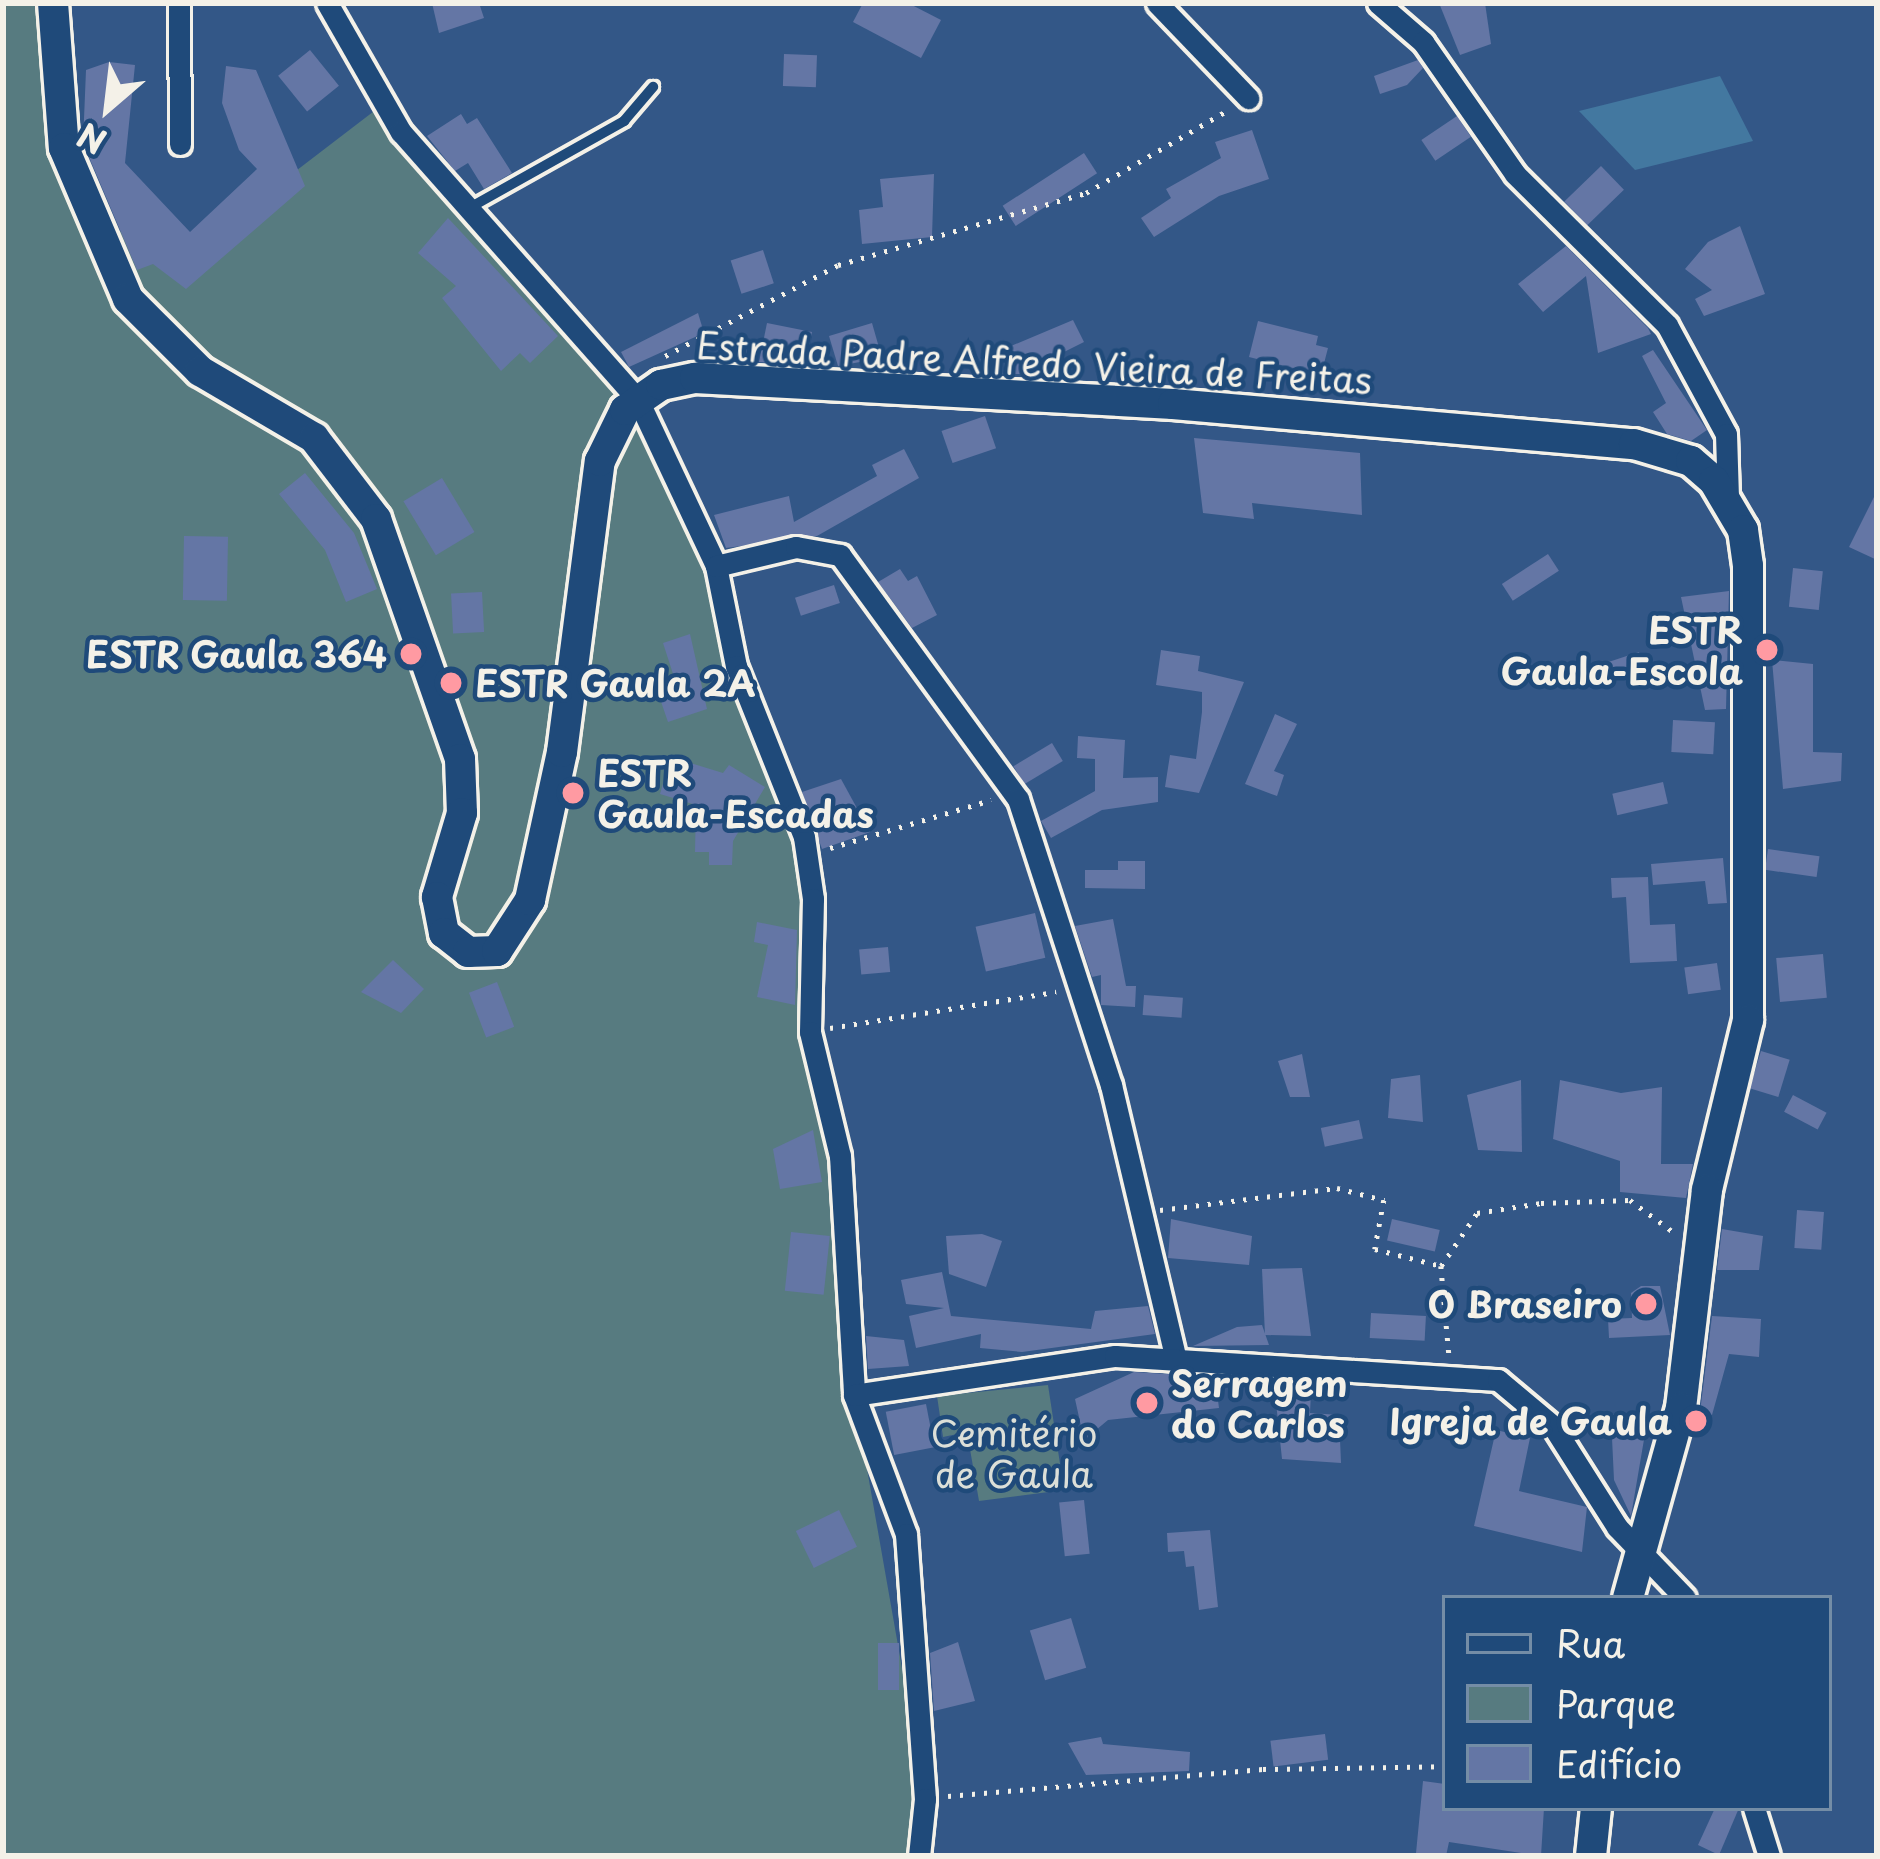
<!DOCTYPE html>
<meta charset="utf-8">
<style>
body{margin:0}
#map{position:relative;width:1880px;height:1859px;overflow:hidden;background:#335787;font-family:"Playpen Sans",sans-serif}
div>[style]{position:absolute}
.green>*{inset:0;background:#577b80}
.water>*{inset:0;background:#4378a0}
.building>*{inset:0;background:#6476a5;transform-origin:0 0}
.path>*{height:4.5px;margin-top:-2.25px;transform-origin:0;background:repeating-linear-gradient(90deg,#f4f1e8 0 3px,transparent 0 12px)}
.roads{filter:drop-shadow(3px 0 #f4f1e8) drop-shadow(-3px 0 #f4f1e8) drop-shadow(0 3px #f4f1e8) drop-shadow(0 -3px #f4f1e8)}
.service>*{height:10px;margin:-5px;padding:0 5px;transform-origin:5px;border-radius:5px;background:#1f4a7a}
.minor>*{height:21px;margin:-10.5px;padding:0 10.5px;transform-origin:10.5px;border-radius:10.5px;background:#1f4a7a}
.secondary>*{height:30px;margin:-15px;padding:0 15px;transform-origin:15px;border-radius:15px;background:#1f4a7a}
.dots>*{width:33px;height:33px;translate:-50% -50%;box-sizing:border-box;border:6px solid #1f4a7a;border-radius:50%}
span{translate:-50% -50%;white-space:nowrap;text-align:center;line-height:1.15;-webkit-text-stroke:9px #1f4a7a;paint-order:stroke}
.street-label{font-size:36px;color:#f4f1e8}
.poi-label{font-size:36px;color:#f4f1e8;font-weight:700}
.right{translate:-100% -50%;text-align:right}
.left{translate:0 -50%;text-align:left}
.park-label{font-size:36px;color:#dcdfd8}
.frame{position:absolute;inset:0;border:6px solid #f4f1e8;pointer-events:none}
.legend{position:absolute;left:1442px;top:1595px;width:390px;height:216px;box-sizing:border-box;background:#1f4a7a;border:3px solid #748da6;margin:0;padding:15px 21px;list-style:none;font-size:36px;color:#f4f1e8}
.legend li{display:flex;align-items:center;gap:24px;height:60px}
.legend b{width:60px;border:3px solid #748da6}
.north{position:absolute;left:48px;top:48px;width:120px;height:120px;-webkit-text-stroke:9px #1f4a7a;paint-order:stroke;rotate:208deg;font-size:33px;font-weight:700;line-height:48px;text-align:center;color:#f4f1e8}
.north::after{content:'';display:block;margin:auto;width:42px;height:54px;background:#f4f1e8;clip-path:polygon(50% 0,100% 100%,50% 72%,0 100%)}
</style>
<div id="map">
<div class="green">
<div style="clip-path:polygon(3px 3px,60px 3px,92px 225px,195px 248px,382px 105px,638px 400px,804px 837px,854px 1395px,925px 1799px,915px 1856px,3px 1856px)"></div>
<div style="clip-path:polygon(1048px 1385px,1064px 1490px,979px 1501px,967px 1432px,943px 1437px,937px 1396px)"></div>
</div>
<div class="water">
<div style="clip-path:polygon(1720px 76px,1753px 141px,1635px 170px,1579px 111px)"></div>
</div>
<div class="building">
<div style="clip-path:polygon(432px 3px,479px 3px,484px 18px,439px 33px)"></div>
<div style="clip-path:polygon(863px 3px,908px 3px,941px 20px,921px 58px,853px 22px)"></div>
<div style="clip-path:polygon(1439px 3px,1485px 3px,1491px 44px,1460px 55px)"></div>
<div style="left:310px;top:50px;width:46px;height:41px;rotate:51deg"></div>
<div style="left:784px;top:54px;width:33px;height:32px;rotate:2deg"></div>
<div style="clip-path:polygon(1418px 60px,1423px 68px,1407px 85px,1380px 94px,1374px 76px)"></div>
<div style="clip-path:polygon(109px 62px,135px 65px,125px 163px,190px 232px,257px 169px,239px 150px,222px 103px,226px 66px,256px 70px,305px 186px,186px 289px,153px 264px,137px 270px,83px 143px,86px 70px)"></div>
<div style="clip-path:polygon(461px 114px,467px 124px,477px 118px,512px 173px,484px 189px,468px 163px,455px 171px,427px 136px)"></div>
<div style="left:1457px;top:116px;width:25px;height:43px;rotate:56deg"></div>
<div style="clip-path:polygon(1252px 130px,1269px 179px,1219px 196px,1154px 237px,1141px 218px,1171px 198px,1166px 189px,1221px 158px,1215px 142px)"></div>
<div style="left:1084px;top:153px;width:24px;height:97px;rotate:57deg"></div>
<div style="left:1601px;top:166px;width:33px;height:51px;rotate:46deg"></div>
<div style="clip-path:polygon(934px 174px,932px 237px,862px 244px,859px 210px,883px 207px,880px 179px)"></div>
<div style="clip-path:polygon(448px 218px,558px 336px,530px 363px,520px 353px,501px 371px,442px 298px,456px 286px,418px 253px)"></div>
<div style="clip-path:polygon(1740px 226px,1765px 294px,1704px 316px,1695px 299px,1712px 290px,1685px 269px,1708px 242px)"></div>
<div style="clip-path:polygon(1566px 246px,1648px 328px,1651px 334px,1598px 353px,1586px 276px,1543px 312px,1518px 284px)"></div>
<div style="left:763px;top:250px;width:35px;height:34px;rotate:72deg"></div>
<div style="clip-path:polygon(698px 313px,704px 333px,629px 367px,621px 352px)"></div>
<div style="clip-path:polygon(1073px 320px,1084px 342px,1020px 374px,984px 374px,980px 359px)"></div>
<div style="clip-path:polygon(1258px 321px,1318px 336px,1316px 345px,1328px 348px,1321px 375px,1249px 357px)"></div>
<div style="clip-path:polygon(767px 323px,812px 332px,806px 364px,759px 362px)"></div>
<div style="clip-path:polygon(872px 323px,882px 358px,838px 366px,829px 336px)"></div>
<div style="clip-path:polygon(1653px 350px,1707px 430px,1691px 441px,1667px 434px,1653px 412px,1666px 403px,1642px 356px)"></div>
<div style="left:985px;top:416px;width:34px;height:46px;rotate:71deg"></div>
<div style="clip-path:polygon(1194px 438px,1360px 453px,1362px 515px,1252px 503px,1254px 519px,1203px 513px)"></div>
<div style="clip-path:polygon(904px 449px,919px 478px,817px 536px,726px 548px,714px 515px,789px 496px,794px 522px,877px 476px,872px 465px)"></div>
<div style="clip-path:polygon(305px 473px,354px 533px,377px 589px,346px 602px,325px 550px,279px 494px)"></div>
<div style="left:442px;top:478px;width:63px;height:45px;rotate:59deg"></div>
<div style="clip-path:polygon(1877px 491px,1877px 560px,1849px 547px)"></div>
<div style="left:184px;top:536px;width:44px;height:64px;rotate:1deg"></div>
<div style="left:1548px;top:554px;width:20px;height:55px;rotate:57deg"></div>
<div style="left:1793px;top:568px;width:30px;height:39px;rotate:6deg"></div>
<div style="clip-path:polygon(900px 569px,908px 581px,917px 576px,937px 615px,912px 628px,878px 582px)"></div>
<div style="left:834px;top:585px;width:19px;height:41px;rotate:72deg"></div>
<div style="clip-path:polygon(1729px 591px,1726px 709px,1705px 710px,1681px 597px)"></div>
<div style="left:482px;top:592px;width:40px;height:31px;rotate:87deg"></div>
<div style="clip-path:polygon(690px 634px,707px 709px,668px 722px,656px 687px,675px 680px,663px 643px)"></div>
<div style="clip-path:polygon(1161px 650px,1200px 656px,1198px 671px,1244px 682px,1199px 793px,1165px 787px,1170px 755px,1196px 759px,1202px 712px,1202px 692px,1156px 685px)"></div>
<div style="left:1639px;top:652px;width:19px;height:45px;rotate:72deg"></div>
<div style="clip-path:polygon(1772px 660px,1813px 664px,1813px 752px,1842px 753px,1841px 781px,1783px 789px)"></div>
<div style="clip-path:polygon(1275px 714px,1297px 724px,1274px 771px,1284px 775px,1277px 796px,1245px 784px)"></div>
<div style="left:1673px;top:720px;width:42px;height:32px;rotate:3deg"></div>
<div style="clip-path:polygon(1078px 736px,1125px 740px,1123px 778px,1158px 777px,1158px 802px,1102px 810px,1051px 838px,1041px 821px,1095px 791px,1095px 759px,1077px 758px)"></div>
<div style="left:1052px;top:743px;width:21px;height:45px;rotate:59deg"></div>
<div style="clip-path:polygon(671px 757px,723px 773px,729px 765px,765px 787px,733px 841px,732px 865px,709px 865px,709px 852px,695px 852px,696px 805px,660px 794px)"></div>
<div style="clip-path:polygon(841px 779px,870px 832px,822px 849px,802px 792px)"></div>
<div style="left:1663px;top:782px;width:22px;height:52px;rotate:77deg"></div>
<div style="left:1768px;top:849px;width:52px;height:21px;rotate:8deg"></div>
<div style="clip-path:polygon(1723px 858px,1727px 903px,1708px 904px,1705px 881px,1653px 885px,1651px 864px)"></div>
<div style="clip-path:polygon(1118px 861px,1145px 861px,1145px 889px,1085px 888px,1085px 870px,1118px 870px)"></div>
<div style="clip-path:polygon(1648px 877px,1650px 925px,1675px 924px,1677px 961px,1630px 963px,1626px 897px,1612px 898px,1611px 878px)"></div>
<div style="left:1035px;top:913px;width:46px;height:61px;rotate:77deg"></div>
<div style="clip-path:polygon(1113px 919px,1126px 986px,1136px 986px,1135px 1007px,1101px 1005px,1101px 975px,1092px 977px,1075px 926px)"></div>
<div style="clip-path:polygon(757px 922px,797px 930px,795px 1005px,757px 997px,768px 945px,754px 942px)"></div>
<div style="left:888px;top:947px;width:25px;height:29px;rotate:85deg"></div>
<div style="left:1823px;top:954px;width:44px;height:47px;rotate:85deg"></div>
<div style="clip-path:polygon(393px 960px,424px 989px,401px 1013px,361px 992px)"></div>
<div style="left:1717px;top:963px;width:27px;height:33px;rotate:82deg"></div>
<div style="left:497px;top:982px;width:48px;height:30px;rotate:69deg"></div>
<div style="left:1144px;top:995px;width:39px;height:20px;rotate:4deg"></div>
<div style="left:1761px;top:1051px;width:30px;height:39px;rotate:17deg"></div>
<div style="clip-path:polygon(1302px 1054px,1310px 1097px,1290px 1097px,1278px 1061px)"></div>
<div style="clip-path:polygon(1420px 1075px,1423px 1122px,1388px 1118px,1391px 1079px)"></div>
<div style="clip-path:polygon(1521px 1080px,1522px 1152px,1478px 1150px,1467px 1095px)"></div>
<div style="clip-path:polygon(1560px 1080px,1621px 1093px,1662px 1087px,1661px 1164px,1693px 1164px,1686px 1198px,1620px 1192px,1620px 1161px,1553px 1139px)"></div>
<div style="left:1793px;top:1095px;width:38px;height:19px;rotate:28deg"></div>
<div style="left:1359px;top:1120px;width:19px;height:39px;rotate:78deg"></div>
<div style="clip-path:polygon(813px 1130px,822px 1182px,780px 1189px,773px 1149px)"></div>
<div style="left:1797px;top:1210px;width:27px;height:38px;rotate:4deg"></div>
<div style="clip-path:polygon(1171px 1219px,1252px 1236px,1249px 1265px,1168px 1258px)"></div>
<div style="left:1392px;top:1219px;width:49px;height:22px;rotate:13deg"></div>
<div style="clip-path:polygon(1722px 1229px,1763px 1236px,1759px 1270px,1717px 1270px)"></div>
<div style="left:791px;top:1232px;width:39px;height:59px;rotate:6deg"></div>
<div style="clip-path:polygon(982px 1234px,1002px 1241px,986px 1287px,949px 1274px,946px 1236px)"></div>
<div style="clip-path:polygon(1302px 1268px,1311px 1336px,1265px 1335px,1262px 1269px)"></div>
<div style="clip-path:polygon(942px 1272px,951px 1316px,1091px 1329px,1095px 1311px,1148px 1306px,1155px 1334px,1022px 1352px,980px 1348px,981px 1334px,916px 1348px,909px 1316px,944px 1308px,906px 1304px,901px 1280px)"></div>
<div style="clip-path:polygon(1641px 1286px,1660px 1286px,1670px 1335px,1609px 1338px,1608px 1319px,1632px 1318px,1631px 1293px)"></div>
<div style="left:1371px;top:1313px;width:55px;height:25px;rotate:3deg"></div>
<div style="clip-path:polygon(1712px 1316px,1761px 1319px,1759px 1357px,1729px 1354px,1712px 1415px,1700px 1412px)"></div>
<div style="clip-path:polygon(1262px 1325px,1269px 1345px,1193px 1346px,1237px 1327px)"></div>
<div style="clip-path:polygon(866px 1336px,904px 1340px,909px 1366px,868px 1369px)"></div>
<div style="clip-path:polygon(1134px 1372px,1215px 1377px,1219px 1408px,1108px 1420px,1084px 1440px,1075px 1399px)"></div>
<div style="clip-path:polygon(1311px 1392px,1310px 1413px,1339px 1415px,1341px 1463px,1282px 1459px,1275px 1393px)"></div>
<div style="left:926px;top:1404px;width:44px;height:41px;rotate:79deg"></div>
<div style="clip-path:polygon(1597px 1413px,1648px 1416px,1631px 1516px,1614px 1480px,1612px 1438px,1596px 1437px)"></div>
<div style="clip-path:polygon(1496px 1430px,1530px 1438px,1519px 1491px,1587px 1507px,1582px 1552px,1474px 1526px)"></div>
<div style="left:1084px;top:1500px;width:54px;height:25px;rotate:84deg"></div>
<div style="left:839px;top:1510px;width:41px;height:48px;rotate:64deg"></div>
<div style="clip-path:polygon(1210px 1530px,1218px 1607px,1199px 1610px,1194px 1566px,1186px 1567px,1184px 1551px,1168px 1552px,1167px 1533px)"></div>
<div style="left:1071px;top:1618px;width:52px;height:43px;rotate:73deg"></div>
<div style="clip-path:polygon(958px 1642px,975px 1701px,934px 1711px,930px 1653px)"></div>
<div style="left:878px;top:1643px;width:21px;height:47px"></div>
<div style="left:1325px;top:1734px;width:26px;height:55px;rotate:83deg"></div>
<div style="clip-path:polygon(1101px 1737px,1103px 1744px,1190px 1752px,1189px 1771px,1086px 1775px,1068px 1743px)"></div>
<div style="clip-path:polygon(1423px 1781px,1445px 1784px,1445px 1808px,1544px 1808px,1541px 1856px,1449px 1842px,1446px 1856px,1416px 1853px)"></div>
<div style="clip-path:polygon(1715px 1808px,1739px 1808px,1719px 1855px,1698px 1845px)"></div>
</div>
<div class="path">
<div style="left:665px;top:356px;width:195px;rotate:-27.7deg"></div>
<div style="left:838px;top:265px;width:258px;rotate:-16.2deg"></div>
<div style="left:1086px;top:193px;width:164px;rotate:-30.3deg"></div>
<div style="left:830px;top:848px;width:168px;rotate:-16.6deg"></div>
<div style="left:830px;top:1028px;width:229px;rotate:-9.1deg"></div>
<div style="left:1160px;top:1210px;width:178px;rotate:-7.1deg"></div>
<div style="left:1337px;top:1188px;width:49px;rotate:14.3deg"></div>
<div style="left:1384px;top:1200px;width:50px;rotate:100.4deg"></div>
<div style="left:1375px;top:1249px;width:68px;rotate:14.4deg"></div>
<div style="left:1441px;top:1266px;width:88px;rotate:84.8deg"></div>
<div style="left:1441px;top:1266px;width:64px;rotate:-55.8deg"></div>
<div style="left:1477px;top:1213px;width:65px;rotate:-8.9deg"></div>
<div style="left:1541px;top:1203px;width:89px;rotate:-1.9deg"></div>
<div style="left:1630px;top:1200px;width:57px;rotate:36.5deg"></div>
<div style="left:948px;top:1796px;width:316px;rotate:-4.9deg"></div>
<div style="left:1263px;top:1769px;width:182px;rotate:-0.9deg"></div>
</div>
<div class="roads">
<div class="service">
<div style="left:471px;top:207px;width:176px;rotate:-29.3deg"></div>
<div style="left:624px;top:121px;width:45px;rotate:-49.5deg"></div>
</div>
<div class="minor">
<div style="left:179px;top:3px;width:141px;rotate:89.6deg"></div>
<div style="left:327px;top:3px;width:149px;rotate:60.2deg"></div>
<div style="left:401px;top:132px;width:358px;rotate:48.5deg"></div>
<div style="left:638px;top:400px;width:183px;rotate:64.8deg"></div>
<div style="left:716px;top:566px;width:102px;rotate:78.7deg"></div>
<div style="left:736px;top:666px;width:184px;rotate:68.3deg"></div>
<div style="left:804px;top:837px;width:63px;rotate:81.7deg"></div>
<div style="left:813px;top:899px;width:133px;rotate:91.3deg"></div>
<div style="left:810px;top:1032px;width:128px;rotate:76.4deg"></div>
<div style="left:840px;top:1156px;width:239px;rotate:86.6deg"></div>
<div style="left:854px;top:1395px;width:148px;rotate:69.5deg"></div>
<div style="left:906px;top:1534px;width:266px;rotate:85.9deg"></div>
<div style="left:925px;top:1799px;width:57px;rotate:96deg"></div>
<div style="left:1157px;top:3px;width:132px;rotate:46.2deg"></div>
<div style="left:1378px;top:3px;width:60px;rotate:40.9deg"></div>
<div style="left:1423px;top:42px;width:161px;rotate:55.1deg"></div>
<div style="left:1515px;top:174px;width:214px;rotate:44.8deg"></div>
<div style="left:1667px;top:325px;width:124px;rotate:61.6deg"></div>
<div style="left:1726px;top:434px;width:63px;rotate:88.2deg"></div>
<div style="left:716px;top:566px;width:82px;rotate:-13.4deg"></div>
<div style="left:796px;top:547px;width:45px;rotate:10.3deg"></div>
<div style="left:840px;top:555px;width:302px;rotate:53.9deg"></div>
<div style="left:1018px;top:799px;width:301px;rotate:72deg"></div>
<div style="left:1111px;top:1085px;width:282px;rotate:76.7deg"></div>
<div style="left:854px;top:1395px;width:264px;rotate:-8.5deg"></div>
<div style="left:1115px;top:1356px;width:384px;rotate:3.6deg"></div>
<div style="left:1498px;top:1380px;width:72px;rotate:39.9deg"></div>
<div style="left:1553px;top:1426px;width:120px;rotate:57.6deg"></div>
<div style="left:1617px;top:1527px;width:98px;rotate:46.2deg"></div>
<div style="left:1754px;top:1808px;width:50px;rotate:72.6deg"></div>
</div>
<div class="secondary">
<div style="left:53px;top:3px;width:145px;rotate:85.7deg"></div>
<div style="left:64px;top:148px;width:164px;rotate:67deg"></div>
<div style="left:128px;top:299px;width:102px;rotate:45deg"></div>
<div style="left:200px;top:371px;width:132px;rotate:30.4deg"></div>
<div style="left:314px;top:438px;width:102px;rotate:52.6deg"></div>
<div style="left:376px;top:519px;width:254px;rotate:70.7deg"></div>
<div style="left:460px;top:759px;width:54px;rotate:87.9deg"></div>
<div style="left:462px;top:813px;width:88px;rotate:106.6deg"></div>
<div style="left:437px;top:897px;width:37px;rotate:79deg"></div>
<div style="left:444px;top:933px;width:31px;rotate:38deg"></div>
<div style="left:468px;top:952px;width:29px;rotate:-2deg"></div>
<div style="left:497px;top:951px;width:61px;rotate:-57.1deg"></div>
<div style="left:530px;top:900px;width:151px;rotate:-77.8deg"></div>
<div style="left:562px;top:752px;width:293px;rotate:-82.6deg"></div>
<div style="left:600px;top:461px;width:57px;rotate:-63.9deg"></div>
<div style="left:625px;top:410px;width:44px;rotate:-34.8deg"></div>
<div style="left:661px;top:385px;width:35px;rotate:-12deg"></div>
<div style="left:695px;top:378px;width:479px;rotate:3.1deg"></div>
<div style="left:1173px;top:404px;width:463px;rotate:5deg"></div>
<div style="left:1634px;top:444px;width:59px;rotate:16.6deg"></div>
<div style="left:1691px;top:461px;width:30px;rotate:41deg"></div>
<div style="left:1714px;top:481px;width:57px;rotate:59.4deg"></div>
<div style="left:1743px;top:530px;width:36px;rotate:82deg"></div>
<div style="left:1748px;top:566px;width:454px;rotate:90deg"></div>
<div style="left:1748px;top:1020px;width:175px;rotate:103.6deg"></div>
<div style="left:1707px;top:1190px;width:220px;rotate:96.8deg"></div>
<div style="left:1681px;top:1408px;width:197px;rotate:105.6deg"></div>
<div style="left:1591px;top:1856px;width:48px;rotate:-84.1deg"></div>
</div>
</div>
<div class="dots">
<div style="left:1767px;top:650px;background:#ff9aa2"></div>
<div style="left:411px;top:654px;background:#ff9aa2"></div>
<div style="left:451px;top:683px;background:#ff9aa2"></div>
<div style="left:573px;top:793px;background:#ff9aa2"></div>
<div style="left:1646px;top:1304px;background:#ff9aa2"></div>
<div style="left:1147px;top:1403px;background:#ff9aa2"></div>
<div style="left:1696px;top:1421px;background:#ff9aa2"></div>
</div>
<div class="street-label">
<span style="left:1034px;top:362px;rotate:3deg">Estrada Padre Alfredo Vieira de Freitas</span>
</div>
<div class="poi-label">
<span class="right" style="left:1743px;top:650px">ESTR<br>Gaula-Escola</span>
<span class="right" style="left:387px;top:654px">ESTR Gaula 364</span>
<span class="left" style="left:475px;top:683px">ESTR Gaula 2A</span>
<span class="left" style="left:597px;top:793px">ESTR<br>Gaula-Escadas</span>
<span class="right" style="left:1622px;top:1304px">O Braseiro</span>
<span class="left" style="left:1171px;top:1403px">Serragem<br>do Carlos</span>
<span class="right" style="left:1672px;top:1421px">Igreja de Gaula</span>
</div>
<div class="park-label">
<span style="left:1014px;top:1453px">Cemitério<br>de Gaula</span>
</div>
<div class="frame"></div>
<ul class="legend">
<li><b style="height:15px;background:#1f4a7a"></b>Rua</li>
<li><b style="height:33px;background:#577b80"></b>Parque</li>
<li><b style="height:33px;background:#6476a5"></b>Edifício</li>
</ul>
<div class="north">N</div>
</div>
